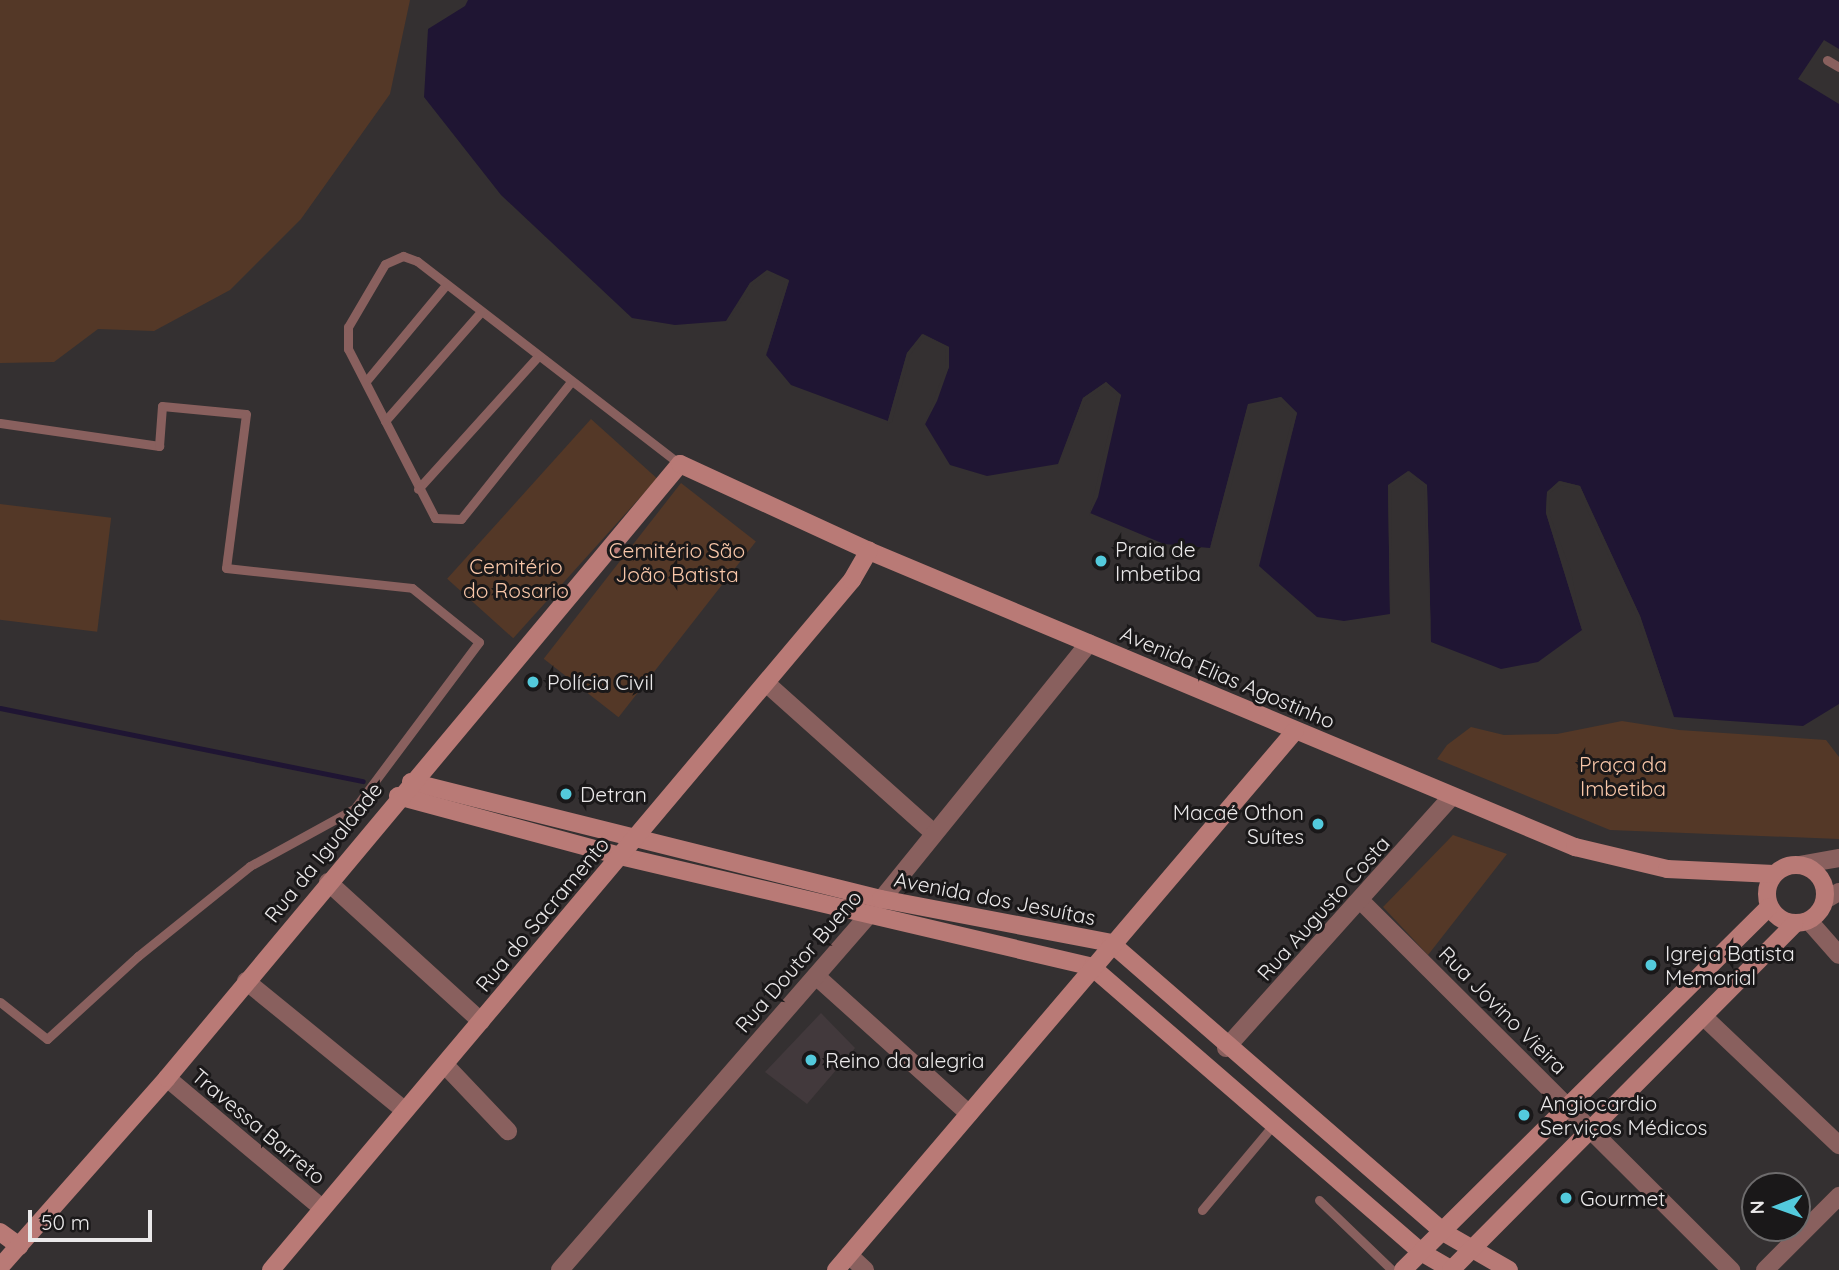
<!DOCTYPE html>
<meta charset="utf-8">
<style>
body{margin:0}
#map{position:relative;width:1839px;height:1270px;overflow:hidden;background:#343031;font-family:Quicksand,sans-serif}
div>[style]{position:absolute}
.built>*{inset:0;background:#42393c}
.green>*{inset:0;background:#543827;transform-origin:0 0}
.water>*{inset:0;background:#1f1533}
.pier>*{inset:0;background:#343031}
.stream>*{height:5px;margin:-2.5px;padding:0 2.5px;transform-origin:2.5px;border-radius:2.5px;background:#1f1533}
.lane>*{height:9px;margin:-4.5px;padding:0 4.5px;transform-origin:4.5px;border-radius:4.5px;background:#89605e}
.street>*{height:18px;margin:-9px;padding:0 9px;transform-origin:9px;border-radius:9px;background:#89605e}
.secondary>*{height:18px;margin:-9px;padding:0 9px;transform-origin:9px;border-radius:9px;background:#b97a76}
.secondary>.ring{margin:-9px;padding:0;box-sizing:content-box;background:none;border:18px solid #b97a76;border-radius:50%}
.dots>*{width:19px;height:19px;translate:-50% -50%;box-sizing:border-box;border:4px solid #1a1819;border-radius:50%}
span{translate:-50% -50%;white-space:nowrap;text-align:center;line-height:1.15;-webkit-text-stroke:6px #1a1819;paint-order:stroke}
.poi-label{font-size:21px;color:#eae8e9}
.left{translate:0 -50%;text-align:left}
.right{translate:-100% -50%;text-align:right}
.park-label{font-size:21px;color:#f9c7a9}
.street-label{font-size:21px;color:#eae8e9}
.north{position:absolute;left:1741px;top:1172px;width:70px;height:70px;box-sizing:border-box;background:#1a1819;border:2px solid #6d6b6c;border-radius:50%;rotate:269deg;font-size:19px;font-weight:700;line-height:28px;text-align:center;color:#eae8e9}
.north::after{content:'';display:block;margin:auto;width:24px;height:32px;background:#53cadc;clip-path:polygon(50% 0,100% 100%,50% 72%,0 100%)}
.scale{position:absolute;left:28px;top:1210px;width:124px;height:32px;box-sizing:border-box;border:4px solid #eae8e9;border-top:0;padding-left:9px;font-size:21px;line-height:24px;white-space:nowrap;color:#eae8e9;-webkit-text-stroke:5px #1a1819;paint-order:stroke}
</style>
<div id="map">
<div class="built">
<div style="clip-path:polygon(821px 1013px,855px 1048px,807px 1104px,765px 1072px)"></div>
</div>
<div class="green">
<div style="clip-path:polygon(0 0,410px 0,390px 94px,301px 219px,230px 290px,154px 331px,98px 329px,54px 362px,0 363px)"></div>
<div style="left:591px;top:419px;width:89px;height:215px;rotate:42deg"></div>
<div style="left:681px;top:483px;width:95px;height:223px;rotate:38deg"></div>
<div style="left:0;top:504px;width:112px;height:115px;rotate:7deg"></div>
<div style="clip-path:polygon(1622px 721px,1679px 730px,1826px 740px,1839px 757px,1839px 839px,1610px 830px,1437px 759px,1447px 745px,1471px 727px,1504px 735px,1557px 734px)"></div>
<div style="clip-path:polygon(1453px 835px,1507px 854px,1428px 955px,1383px 907px)"></div>
</div>
<div class="water">
<div style="clip-path:polygon(468px 0,1839px 0,1839px 704px,1803px 726px,1674px 717px,1640px 616px,1580px 486px,1560px 481px,1547px 492px,1546px 513px,1582px 630px,1538px 662px,1501px 669px,1431px 642px,1427px 485px,1409px 471px,1388px 486px,1390px 614px,1344px 621px,1317px 617px,1259px 566px,1297px 413px,1281px 397px,1248px 405px,1210px 548px,1164px 544px,1090px 513px,1121px 395px,1106px 382px,1083px 398px,1058px 464px,987px 476px,950px 465px,925px 424px,949px 367px,949px 347px,923px 334px,907px 353px,888px 421px,791px 385px,766px 355px,789px 281px,767px 271px,750px 283px,726px 321px,675px 325px,632px 318px,501px 195px,424px 97px,428px 29px,465px 6px)"></div>
</div>
<div class="pier">
<div style="clip-path:polygon(1824px 40px,1839px 49px,1839px 104px,1798px 79px)"></div>
<div style="clip-path:polygon(767px 270px,789px 280px,765px 359px,785px 282px,767px 274px,753px 285px,726px 324px,750px 283px)"></div>
<div style="clip-path:polygon(922px 334px,949px 347px,949px 367px,937px 401px,923px 428px,946px 367px,945px 349px,923px 338px,910px 355px,892px 422px,887px 424px,907px 353px)"></div>
<div style="clip-path:polygon(1106px 382px,1121px 395px,1098px 497px,1089px 516px,1117px 396px,1106px 386px,1086px 400px,1057px 468px,1083px 398px)"></div>
<div style="clip-path:polygon(1281px 397px,1297px 413px,1256px 569px,1293px 414px,1279px 400px,1251px 407px,1228px 499px,1210px 548px,1248px 404px)"></div>
<div style="clip-path:polygon(1408px 471px,1427px 485px,1431px 642px,1424px 487px,1408px 476px,1392px 487px,1390px 617px,1388px 485px)"></div>
<div style="clip-path:polygon(1559px 481px,1580px 486px,1588px 504px,1640px 616px,1674px 717px,1637px 617px,1585px 505px,1577px 489px,1560px 485px,1550px 493px,1549px 513px,1571px 571px,1583px 633px,1546px 513px,1547px 492px)"></div>
</div>
<div class="stream">
<div style="left:0;top:708px;width:370px;rotate:11.4deg"></div>
</div>
<div class="lane">
<div style="left:1827px;top:60px;width:14px;rotate:30deg"></div>
<div style="left:367px;top:380px;width:124px;rotate:-50.3deg"></div>
<div style="left:570px;top:383px;width:174px;rotate:128.7deg"></div>
<div style="left:461px;top:519px;width:26px;rotate:-178deg"></div>
<div style="left:435px;top:518px;width:190px;rotate:-117.2deg"></div>
<div style="left:348px;top:349px;width:22px;rotate:-90deg"></div>
<div style="left:348px;top:327px;width:73px;rotate:-59.6deg"></div>
<div style="left:385px;top:264px;width:20px;rotate:-24deg"></div>
<div style="left:403px;top:256px;width:15px;rotate:20deg"></div>
<div style="left:417px;top:261px;width:332px;rotate:37.7deg"></div>
<div style="left:385px;top:421px;width:144px;rotate:-48.7deg"></div>
<div style="left:0;top:423px;width:161px;rotate:8.2deg"></div>
<div style="left:159px;top:446px;width:40px;rotate:-85.7deg"></div>
<div style="left:162px;top:406px;width:84px;rotate:5.4deg"></div>
<div style="left:246px;top:414px;width:155px;rotate:97.4deg"></div>
<div style="left:226px;top:568px;width:187px;rotate:6.1deg"></div>
<div style="left:412px;top:588px;width:86px;rotate:38.9deg"></div>
<div style="left:479px;top:642px;width:209px;rotate:126.8deg"></div>
<div style="left:354px;top:809px;width:119px;rotate:151.3deg"></div>
<div style="left:250px;top:866px;width:144px;rotate:141.2deg"></div>
<div style="left:138px;top:956px;width:123px;rotate:137.6deg"></div>
<div style="left:47px;top:1039px;width:60px;rotate:-141.8deg"></div>
<div style="left:418px;top:489px;width:179px;rotate:-47.9deg"></div>
<div style="left:1319px;top:1200px;width:101px;rotate:43.8deg"></div>
<div style="left:1202px;top:1210px;width:112px;rotate:-50.1deg"></div>
</div>
<div class="street">
<div style="left:766px;top:683px;width:225px;rotate:41.8deg"></div>
<div style="left:1799px;top:865px;width:41px;rotate:-9.9deg"></div>
<div style="left:328px;top:882px;width:207px;rotate:42.3deg"></div>
<div style="left:1825px;top:900px;width:16px;rotate:-30deg"></div>
<div style="left:1361px;top:901px;width:523px;rotate:44.92deg"></div>
<div style="left:1809px;top:921px;width:45px;rotate:48.6deg"></div>
<div style="left:816px;top:976px;width:206px;rotate:42deg"></div>
<div style="left:246px;top:981px;width:204px;rotate:39.2deg"></div>
<div style="left:1705px;top:1018px;width:185px;rotate:43.5deg"></div>
<div style="left:1226px;top:1048px;width:338px;rotate:-48.1deg"></div>
<div style="left:446px;top:1066px;width:90px;rotate:46.4deg"></div>
<div style="left:167px;top:1078px;width:202px;rotate:40deg"></div>
<div style="left:849px;top:1255px;width:22px;rotate:43deg"></div>
<div style="left:560px;top:1270px;width:469px;rotate:-49deg"></div>
<div style="left:868px;top:916px;width:351px;rotate:-51deg"></div>
<div style="left:1765px;top:1270px;width:105px;rotate:-45deg"></div>
</div>
<div class="secondary">
<div style="left:411px;top:782px;width:484px;rotate:14deg"></div>
<div style="left:881px;top:899px;width:234px;rotate:10.8deg"></div>
<div style="left:1111px;top:943px;width:440px;rotate:41deg"></div>
<div style="left:1443px;top:1232px;width:76px;rotate:29.9deg"></div>
<div style="left:398px;top:796px;width:230px;rotate:15.1deg"></div>
<div style="left:620px;top:856px;width:485px;rotate:13.2deg"></div>
<div style="left:1092px;top:967px;width:435px;rotate:40.9deg"></div>
<div style="left:1421px;top:1252px;width:36px;rotate:30deg"></div>
<div class="ring" style="left:1767px;top:865px;width:40px;height:40px"></div>
<div style="left:0;top:1232px;width:24px;rotate:36deg"></div>
<div style="left:0;top:1267px;width:252px;rotate:-48.5deg"></div>
<div style="left:167px;top:1078px;width:800px;rotate:-50.12deg"></div>
<div style="left:680px;top:464px;width:208px;rotate:24.7deg"></div>
<div style="left:869px;top:551px;width:766px;rotate:22.75deg"></div>
<div style="left:1575px;top:847px;width:95px;rotate:13.4deg"></div>
<div style="left:1667px;top:869px;width:107px;rotate:2.7deg"></div>
<div style="left:271px;top:1270px;width:902px;rotate:-49.9deg"></div>
<div style="left:852px;top:580px;width:34px;rotate:-60deg"></div>
<div style="left:836px;top:1270px;width:708px;rotate:-49.58deg"></div>
<div style="left:1403px;top:1270px;width:515px;rotate:-44.76deg"></div>
<div style="left:1451px;top:1270px;width:487px;rotate:-45.2deg"></div>
</div>
<div class="dots">
<div style="left:1101px;top:561px;background:#53cadc"></div>
<div style="left:533px;top:682px;background:#53cadc"></div>
<div style="left:566px;top:794px;background:#53cadc"></div>
<div style="left:1318px;top:824px;background:#53cadc"></div>
<div style="left:1651px;top:965px;background:#53cadc"></div>
<div style="left:811px;top:1060px;background:#53cadc"></div>
<div style="left:1524px;top:1115px;background:#53cadc"></div>
<div style="left:1566px;top:1198px;background:#53cadc"></div>
</div>
<div class="poi-label">
<span class="left" style="left:1115px;top:561px">Praia de<br>Imbetiba</span>
<span class="left" style="left:547px;top:682px">Polícia Civil</span>
<span class="left" style="left:580px;top:794px">Detran</span>
<span class="right" style="left:1304px;top:824px">Macaé Othon<br>Suítes</span>
<span class="left" style="left:1665px;top:965px">Igreja Batista<br>Memorial</span>
<span class="left" style="left:825px;top:1060px">Reino da alegria</span>
<span class="left" style="left:1540px;top:1115px">Angiocardio<br>Serviços Médicos</span>
<span class="left" style="left:1580px;top:1198px">Gourmet</span>
</div>
<div class="park-label">
<span style="left:677px;top:562px">Cemitério São<br>João Batista</span>
<span style="left:516px;top:578px">Cemitério<br>do Rosario</span>
<span style="left:1623px;top:776px">Praça da<br>Imbetiba</span>
</div>
<div class="street-label">
<span style="left:1228px;top:677px;rotate:23deg">Avenida Elias Agostinho</span>
<span style="left:323px;top:852px;rotate:-51deg">Rua da Igualdade</span>
<span style="left:995px;top:898px;rotate:11deg">Avenida dos Jesuítas</span>
<span style="left:1323px;top:908px;rotate:-48deg">Rua Augusto Costa</span>
<span style="left:542px;top:914px;rotate:-50deg">Rua do Sacramento</span>
<span style="left:798px;top:961px;rotate:-49deg">Rua Doutor Bueno</span>
<span style="left:1503px;top:1010px;rotate:45deg">Rua Jovino Vieira</span>
<span style="left:259px;top:1126px;rotate:40deg">Travessa Barreto</span>
</div>
<div class="north">N</div>
<div class="scale">50 m</div>
</div>
